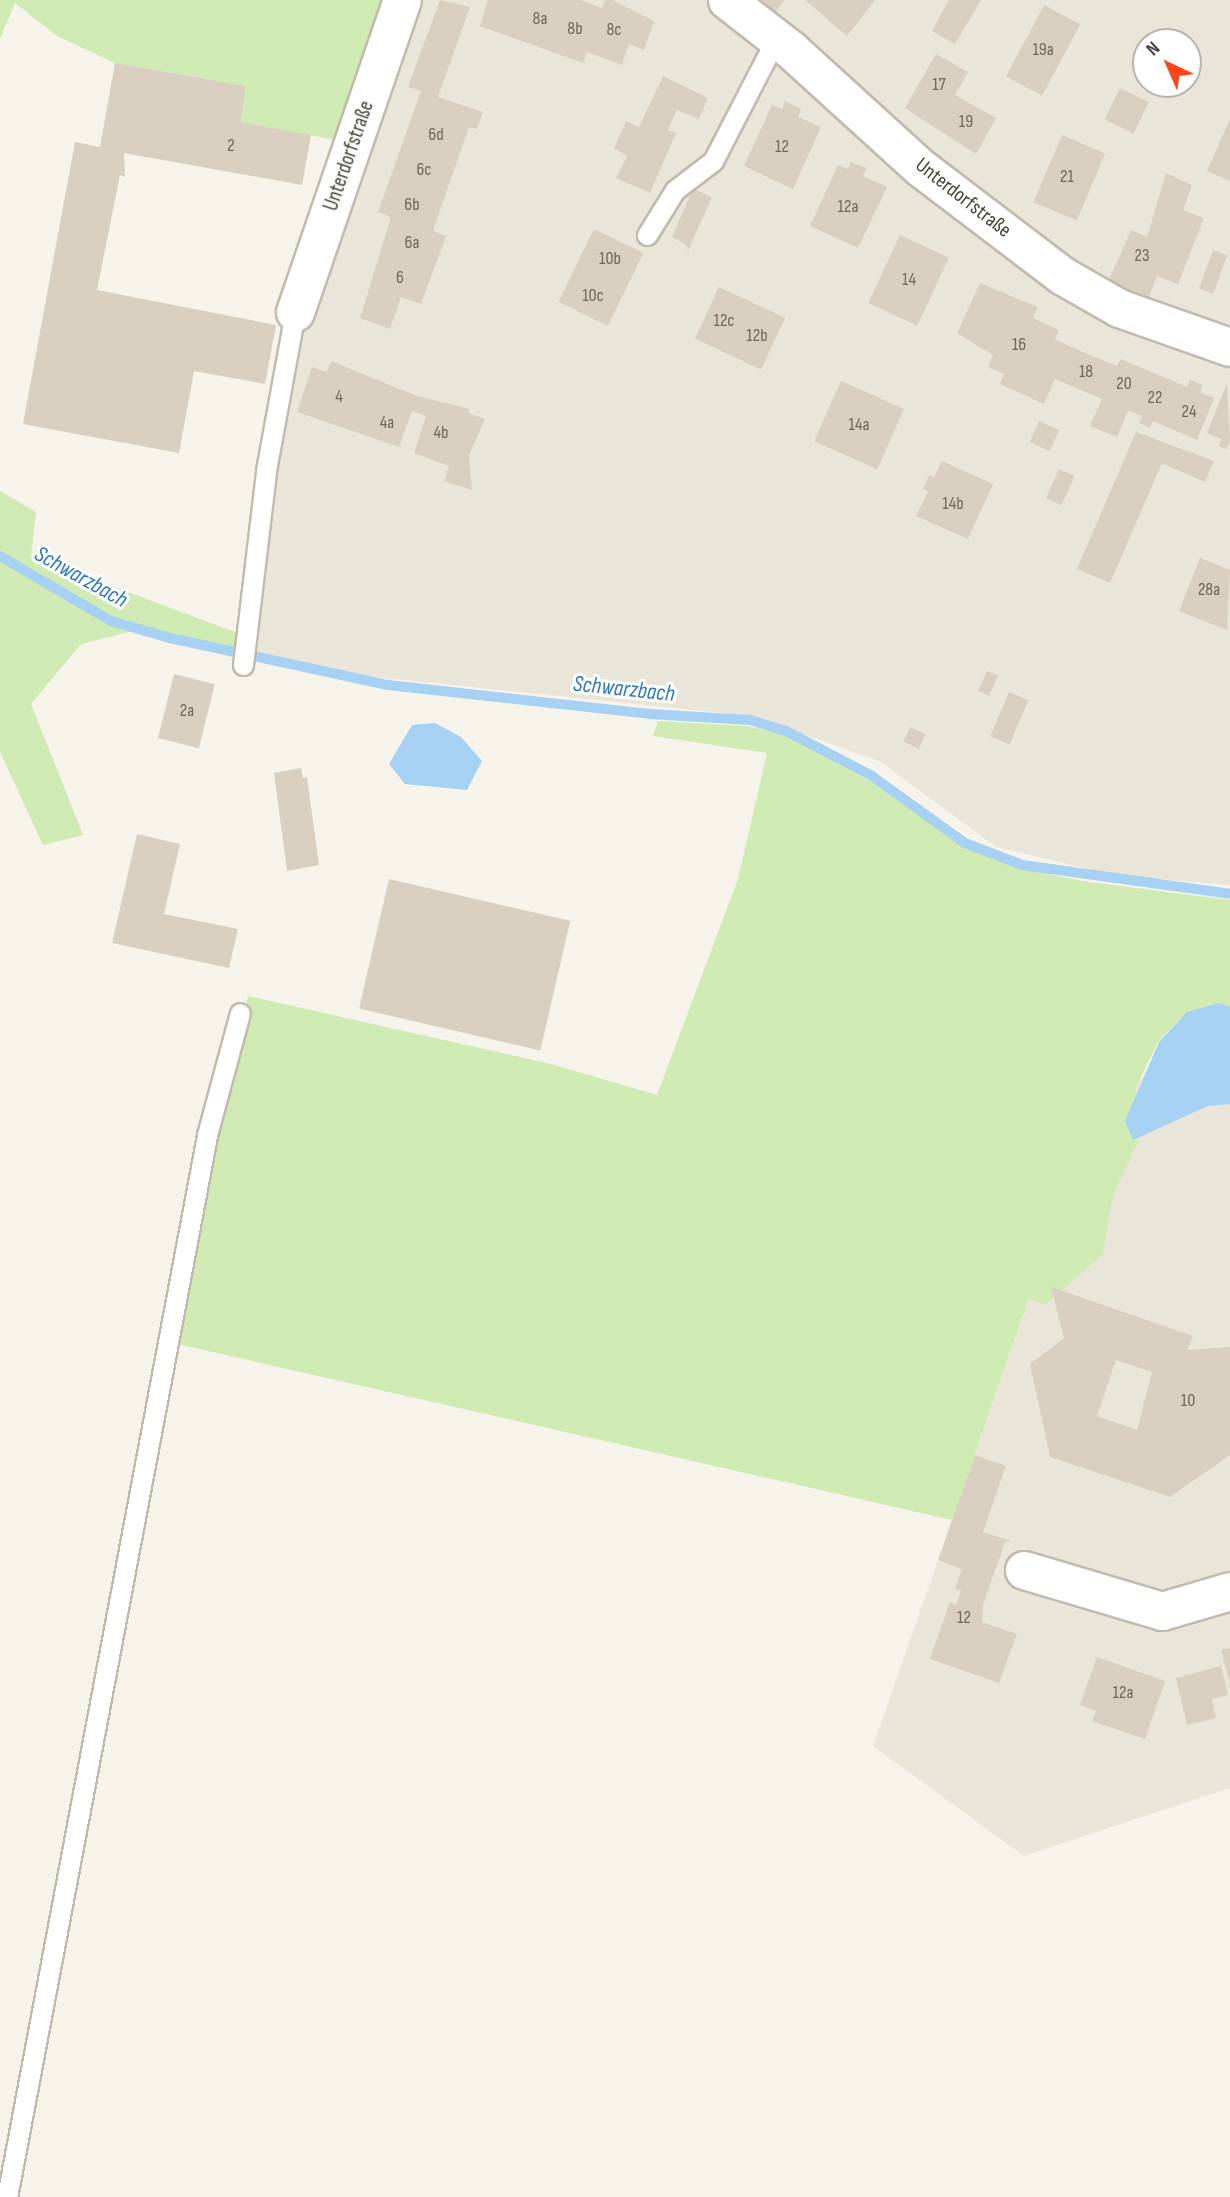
<!DOCTYPE html>
<meta charset="utf-8">
<style>
body{margin:0}
#map{position:relative;width:1230px;height:2197px;overflow:hidden;background:#f6f3eb;font-family:"Sofia Sans Condensed",sans-serif}
div>[style]{position:absolute}
.residential>*{inset:0;background:#eae5d9}
.green>*{inset:0;background:#cfeab3}
.water>*{inset:0;background:#a7d1f2}
.stream>*{height:10px;margin:-5px;padding:0 5px;transform-origin:5px;border-radius:5px;background:#a7d1f2}
.building>*{inset:0;background:#d8cfc0;transform-origin:0 0}
.roads{filter:drop-shadow(2px 0 #c2bbad) drop-shadow(-2px 0 #c2bbad) drop-shadow(0 2px #c2bbad) drop-shadow(0 -2px #c2bbad)}
.lane>*{height:19px;margin:-9.5px;padding:0 9.5px;transform-origin:9.5px;border-radius:9.5px;background:#fff}
.street>*{height:37px;margin:-18.5px;padding:0 18.5px;transform-origin:18.5px;border-radius:18.5px;background:#fff}
span{translate:-50% -50%;white-space:nowrap;text-align:center;line-height:1.15;-webkit-text-stroke:6px #fff;paint-order:stroke}
.number-label{font-size:18px;color:#6e675a}
.number-label span{-webkit-text-stroke-width:0}
.street-label{font-size:21px;color:#4a4438}
.water-label{font-size:23px;color:#2e7aba;font-style:italic}
.north{position:absolute;left:1132px;top:28px;width:70px;height:70px;box-sizing:border-box;background:#fff;border:2px solid #b7b4af;border-radius:50%;rotate:316deg;font-size:19px;font-weight:700;line-height:28px;text-align:center;color:#4a4438}
.north::after{content:'';display:block;margin:auto;width:24px;height:32px;background:#fe441a;clip-path:polygon(50% 0,100% 100%,50% 72%,0 100%)}
</style>
<div id="map">
<div class="residential">
<div style="clip-path:polygon(evenodd,408px 0,1230px 0,1230px 885px,1114px 875px,996px 847px,881px 762px,752px 716px,364px 676px,248px 651px,301px 314px,408px 0,1146px 42px,1188px 42px,1188px 84px,1146px 84px,1146px 42px)"></div>
<div style="clip-path:polygon(1230px 1025px,1230px 1788px,1024px 1856px,873px 1746px,1098px 1104px)"></div>
</div>
<div class="green">
<div style="clip-path:polygon(0 0,382px 0,341px 141px,241px 122px,246px 86px,115px 63px,57px 36px,15px 3px,0 39px)"></div>
<div style="clip-path:polygon(0 491px,36px 512px,31px 556px,238px 633px,232px 657px,133px 631px,81px 644px,31px 704px,83px 835px,43px 845px,0 752px)"></div>
<div style="clip-path:polygon(658px 721px,747px 726px,782px 734px,870px 781px,961px 844px,1015px 867px,1082px 881px,1230px 900px,1230px 1007px,1178px 1021px,1158px 1042px,1136px 1087px,1133px 1140px,1139px 1140px,1113px 1195px,1103px 1254px,1045px 1305px,1029px 1299px,952px 1520px,173px 1343px,248px 996px,551px 1064px,657px 1095px,738px 879px,767px 753px,653px 736px)"></div>
</div>
<div class="water">
<div style="clip-path:polygon(435px 723px,461px 737px,482px 761px,467px 790px,405px 784px,389px 764px,412px 725px)"></div>
<div style="clip-path:polygon(1219px 1003px,1230px 1007px,1230px 1104px,1208px 1106px,1133px 1140px,1125px 1121px,1159px 1042px,1187px 1012px)"></div>
</div>
<div class="stream">
<div style="left:0;top:556px;width:129px;rotate:30.4deg"></div>
<div style="left:111px;top:621px;width:61px;rotate:16.1deg"></div>
<div style="left:170px;top:638px;width:223px;rotate:12.2deg"></div>
<div style="left:388px;top:685px;width:263px;rotate:6.3deg"></div>
<div style="left:649px;top:714px;width:101px;rotate:3.4deg"></div>
<div style="left:750px;top:720px;width:38px;rotate:17deg"></div>
<div style="left:786px;top:731px;width:97px;rotate:27.6deg"></div>
<div style="left:872px;top:776px;width:115px;rotate:35.8deg"></div>
<div style="left:965px;top:843px;width:61px;rotate:21.1deg"></div>
<div style="left:1022px;top:865px;width:210px;rotate:7.9deg"></div>
</div>
<div class="building">
<div style="clip-path:polygon(440px 0,470px 7px,438px 97px,483px 112px,477px 129px,469px 127px,433px 231px,446px 236px,421px 304px,401px 297px,390px 329px,360px 318px,391px 217px,378px 212px,421px 91px,408px 87px)"></div>
<div style="clip-path:polygon(488px 0,580px 0,602px 8px,605px 0,612px 0,654px 21px,644px 50px,629px 44px,622px 65px,587px 52px,583px 63px,480px 26px)"></div>
<div style="clip-path:polygon(760px 0,784px 0,776px 12px)"></div>
<div style="clip-path:polygon(805px 0,875px 0,847px 36px)"></div>
<div style="clip-path:polygon(949px 0,981px 0,955px 44px,932px 31px)"></div>
<div style="left:1044px;top:5px;width:41px;height:81px;rotate:28deg"></div>
<div style="clip-path:polygon(936px 54px,968px 72px,955px 95px,996px 118px,976px 154px,905px 108px)"></div>
<div style="clip-path:polygon(115px 63px,246px 86px,241px 122px,311px 135px,302px 185px,124px 153px,125px 177px,120px 175px,97px 290px,276px 325px,265px 384px,194px 371px,179px 453px,23px 424px,75px 142px,100px 147px)"></div>
<div style="clip-path:polygon(663px 76px,708px 98px,699px 119px,677px 110px,668px 130px,676px 133px,650px 193px,616px 178px,627px 156px,614px 148px,626px 121px,639px 127px)"></div>
<div style="left:1120px;top:88px;width:32px;height:35px;rotate:26deg"></div>
<div style="clip-path:polygon(785px 101px,801px 109px,798px 117px,821px 127px,793px 189px,744px 166px,772px 105px,782px 109px)"></div>
<div style="clip-path:polygon(1230px 119px,1230px 181px,1207px 171px)"></div>
<div style="left:1062px;top:135px;width:47px;height:73px;rotate:23deg"></div>
<div style="clip-path:polygon(851px 162px,867px 168px,863px 176px,887px 187px,858px 248px,810px 226px,838px 165px,848px 169px)"></div>
<div style="clip-path:polygon(1166px 173px,1192px 185px,1183px 210px,1204px 218px,1178px 284px,1157px 276px,1148px 300px,1108px 282px,1131px 230px,1147px 237px)"></div>
<div style="clip-path:polygon(693px 189px,712px 197px,688px 251px,686px 245px,672px 237px)"></div>
<div style="left:594px;top:229px;width:55px;height:81px;rotate:26deg"></div>
<div style="left:900px;top:235px;width:54px;height:75px;rotate:25deg"></div>
<div style="left:1213px;top:250px;width:15px;height:41px;rotate:20deg"></div>
<div style="clip-path:polygon(980px 283px,1038px 307px,1033px 318px,1059px 330px,1055px 339px,1069px 346px,1117px 366px,1121px 359px,1187px 387px,1190px 380px,1203px 385px,1200px 392px,1214px 398px,1197px 440px,1153px 421px,1150px 428px,1139px 423px,1142px 416px,1128px 411px,1117px 437px,1090px 426px,1102px 399px,1055px 379px,1044px 404px,1000px 384px,1004px 374px,988px 367px,993px 355px,957px 333px)"></div>
<div style="left:719px;top:287px;width:73px;height:57px;rotate:25deg"></div>
<div style="clip-path:polygon(331px 361px,417px 396px,470px 409px,468px 413px,485px 419px,469px 455px,472px 490px,444px 481px,449px 466px,414px 453px,426px 416px,412px 411px,399px 447px,297px 412px,312px 367px,327px 372px)"></div>
<div style="left:841px;top:381px;width:69px;height:66px;rotate:24deg"></div>
<div style="clip-path:polygon(1227px 383px,1230px 442px,1226px 449px,1219px 446px,1221px 439px,1207px 433px)"></div>
<div style="left:1039px;top:421px;width:22px;height:23px;rotate:24deg"></div>
<div style="clip-path:polygon(1136px 432px,1214px 461px,1205px 482px,1162px 463px,1110px 583px,1077px 569px)"></div>
<div style="clip-path:polygon(942px 461px,993px 484px,968px 539px,916px 516px,928px 492px,923px 489px,929px 475px,934px 477px)"></div>
<div style="left:1059px;top:469px;width:17px;height:32px;rotate:24deg"></div>
<div style="clip-path:polygon(1200px 558px,1230px 570px,1227px 630px,1179px 611px)"></div>
<div style="left:987px;top:671px;width:12px;height:22px;rotate:24deg"></div>
<div style="left:174px;top:674px;width:42px;height:66px;rotate:14deg"></div>
<div style="left:1009px;top:692px;width:21px;height:48px;rotate:23deg"></div>
<div style="left:910px;top:727px;width:17px;height:16px;rotate:25deg"></div>
<div style="clip-path:polygon(301px 768px,303px 778px,307px 777px,319px 865px,287px 871px,274px 773px)"></div>
<div style="clip-path:polygon(137px 834px,180px 844px,164px 914px,238px 929px,229px 968px,112px 943px)"></div>
<div style="left:389px;top:879px;width:186px;height:133px;rotate:13deg"></div>
<div style="clip-path:polygon(evenodd,1051px 1287px,1193px 1336px,1187px 1350px,1230px 1347px,1230px 1455px,1170px 1497px,1050px 1457px,1030px 1364px,1064px 1338px,1051px 1287px,1116px 1360px,1152px 1372px,1137px 1430px,1097px 1416px,1116px 1360px)"></div>
<div style="clip-path:polygon(975px 1455px,1006px 1466px,983px 1532px,1011px 1541px,1005px 1542px,983px 1605px,982px 1622px,1017px 1634px,999px 1683px,930px 1659px,950px 1602px,956px 1605px,961px 1591px,955px 1589px,962px 1569px,938px 1560px)"></div>
<div style="clip-path:polygon(1230px 1648px,1230px 1679px,1229px 1679px,1221px 1650px)"></div>
<div style="clip-path:polygon(1097px 1657px,1165px 1681px,1145px 1739px,1092px 1721px,1096px 1711px,1080px 1705px)"></div>
<div style="clip-path:polygon(1221px 1666px,1228px 1695px,1212px 1699px,1216px 1718px,1187px 1725px,1176px 1678px)"></div>
</div>
<div class="roads">
<div class="lane">
<div style="left:647px;top:235px;width:53px;rotate:-58.1deg"></div>
<div style="left:675px;top:190px;width:48px;rotate:-37.3deg"></div>
<div style="left:713px;top:161px;width:137px;rotate:-62.7deg"></div>
<div style="left:243px;top:665px;width:201px;rotate:-83.2deg"></div>
<div style="left:267px;top:465px;width:156px;rotate:-79.6deg"></div>
<div style="left:7px;top:2197px;width:1081px;rotate:-79.33deg"></div>
<div style="left:207px;top:1135px;width:126px;rotate:-74.9deg"></div>
</div>
<div class="street">
<div style="left:727px;top:0;width:80px;rotate:37.9deg"></div>
<div style="left:790px;top:49px;width:177px;rotate:42.3deg"></div>
<div style="left:921px;top:168px;width:178px;rotate:37.3deg"></div>
<div style="left:1063px;top:276px;width:64px;rotate:29.7deg"></div>
<div style="left:1119px;top:308px;width:118px;rotate:19.4deg"></div>
<div style="left:295px;top:312px;width:330px;rotate:-71.1deg"></div>
<div style="left:1024px;top:1570px;width:144px;rotate:16.5deg"></div>
<div style="left:1162px;top:1611px;width:71px;rotate:-16.4deg"></div>
</div>
</div>
<div class="number-label">
<span style="left:540px;top:19px">8a</span>
<span style="left:575px;top:29px">8b</span>
<span style="left:614px;top:30px">8c</span>
<span style="left:1043px;top:50px">19a</span>
<span style="left:939px;top:85px">17</span>
<span style="left:966px;top:122px">19</span>
<span style="left:436px;top:135px">6d</span>
<span style="left:231px;top:146px">2</span>
<span style="left:782px;top:147px">12</span>
<span style="left:424px;top:170px">6c</span>
<span style="left:1067px;top:177px">21</span>
<span style="left:412px;top:205px">6b</span>
<span style="left:848px;top:207px">12a</span>
<span style="left:412px;top:243px">6a</span>
<span style="left:1142px;top:256px">23</span>
<span style="left:610px;top:259px">10b</span>
<span style="left:400px;top:278px">6</span>
<span style="left:909px;top:280px">14</span>
<span style="left:593px;top:296px">10c</span>
<span style="left:724px;top:321px">12c</span>
<span style="left:757px;top:336px">12b</span>
<span style="left:1019px;top:345px">16</span>
<span style="left:1086px;top:372px">18</span>
<span style="left:1124px;top:384px">20</span>
<span style="left:339px;top:397px">4</span>
<span style="left:1155px;top:398px">22</span>
<span style="left:1189px;top:412px">24</span>
<span style="left:387px;top:423px">4a</span>
<span style="left:859px;top:425px">14a</span>
<span style="left:441px;top:433px">4b</span>
<span style="left:953px;top:504px">14b</span>
<span style="left:1209px;top:590px">28a</span>
<span style="left:187px;top:711px">2a</span>
<span style="left:1188px;top:1401px">10</span>
<span style="left:964px;top:1618px">12</span>
<span style="left:1123px;top:1693px">12a</span>
</div>
<div class="street-label">
<span style="left:349px;top:156px;rotate:-71deg">Unterdorfstraße</span>
<span style="left:963px;top:198px;rotate:38deg">Unterdorfstraße</span>
</div>
<div class="water-label">
<span style="left:81px;top:577px;rotate:29deg">Schwarzbach</span>
<span style="left:624px;top:689px;rotate:6deg">Schwarzbach</span>
</div>
<div class="north">N</div>
</div>
